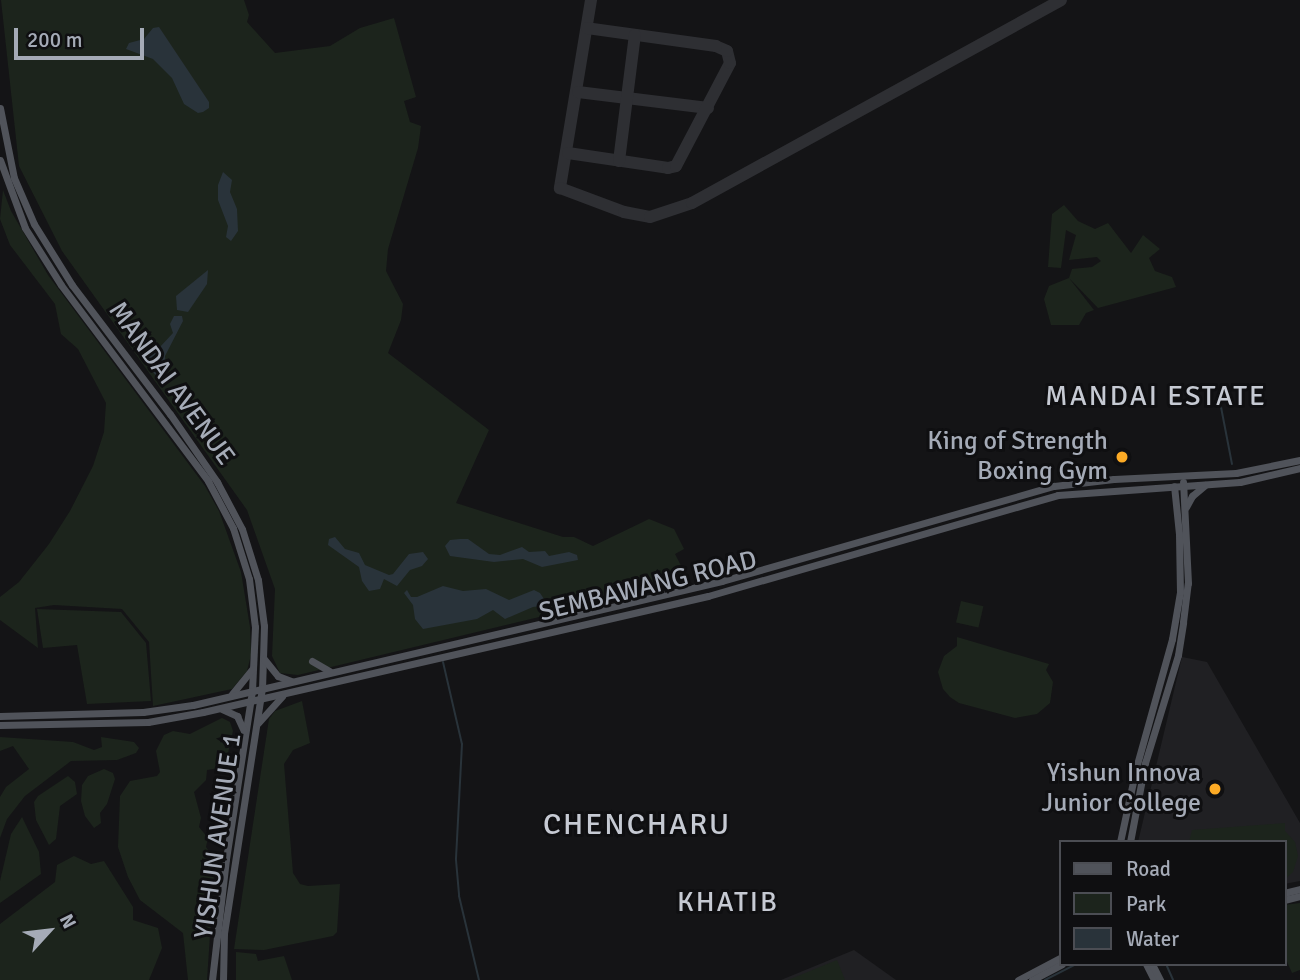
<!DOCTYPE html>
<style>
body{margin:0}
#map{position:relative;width:1300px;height:980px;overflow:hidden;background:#141416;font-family:Signika,sans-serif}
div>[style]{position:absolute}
.built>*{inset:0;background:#202023}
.green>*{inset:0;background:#1c241c;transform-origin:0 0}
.water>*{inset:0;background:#29333a}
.stream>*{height:2px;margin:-1px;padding:0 1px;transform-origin:1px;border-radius:1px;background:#29333a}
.taxiway>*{height:12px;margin:-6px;padding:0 6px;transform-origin:6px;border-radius:6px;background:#2e2f33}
.major>*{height:7px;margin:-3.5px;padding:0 3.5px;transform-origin:3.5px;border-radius:3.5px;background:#50535a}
.dots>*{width:19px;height:19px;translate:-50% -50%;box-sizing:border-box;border:4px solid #0f0f11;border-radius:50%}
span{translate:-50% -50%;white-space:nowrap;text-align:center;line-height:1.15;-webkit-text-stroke:6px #0f0f11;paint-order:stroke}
.street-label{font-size:26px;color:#a5abb7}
.poi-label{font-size:26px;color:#a5abb7}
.right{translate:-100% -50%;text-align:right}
.neighbourhood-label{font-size:28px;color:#c6cad3;letter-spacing:2px}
.quarter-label{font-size:30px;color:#c6cad3;letter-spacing:2px}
.legend{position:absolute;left:1059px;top:840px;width:228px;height:126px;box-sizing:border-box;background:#0f0f11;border:2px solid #4b4d53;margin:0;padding:9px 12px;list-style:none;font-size:21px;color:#a5abb7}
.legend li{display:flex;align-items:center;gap:14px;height:35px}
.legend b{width:35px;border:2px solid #4b4d53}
.north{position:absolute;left:14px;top:896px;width:70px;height:70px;-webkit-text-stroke:5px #0f0f11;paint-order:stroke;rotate:63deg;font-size:19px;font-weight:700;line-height:28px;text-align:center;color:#a5abb7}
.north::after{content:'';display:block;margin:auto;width:24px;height:32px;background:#a5abb7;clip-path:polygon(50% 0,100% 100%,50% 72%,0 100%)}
.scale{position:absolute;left:14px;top:28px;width:130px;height:32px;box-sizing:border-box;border:4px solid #a5abb7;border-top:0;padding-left:9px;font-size:21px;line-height:24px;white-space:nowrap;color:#a5abb7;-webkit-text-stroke:5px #0f0f11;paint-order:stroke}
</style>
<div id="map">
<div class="built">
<div style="clip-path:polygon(1182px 657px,1207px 662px,1300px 823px,1300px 881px,1284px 884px,1284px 842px,1138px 842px)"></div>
<div style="clip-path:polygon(854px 950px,896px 980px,781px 980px)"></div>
</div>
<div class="green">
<div style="clip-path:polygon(1px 0,244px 0,249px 15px,247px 22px,275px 53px,330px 46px,360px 28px,394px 18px,416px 97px,404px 101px,410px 122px,421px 126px,418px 148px,388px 249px,386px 271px,403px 304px,401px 320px,388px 353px,489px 430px,456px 503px,563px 537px,574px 537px,593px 546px,649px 519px,674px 529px,684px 549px,675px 554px,689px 581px,298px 675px,280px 673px,272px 656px,275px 589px,247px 510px,62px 251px,19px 166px)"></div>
<div style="clip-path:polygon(3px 190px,11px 211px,48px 275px,205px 486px,219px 511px,241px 572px,250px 627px,251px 655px,247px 671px,232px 689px,153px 706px,149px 642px,122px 609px,54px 605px,35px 608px,38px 648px,0 620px,0 597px,19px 582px,49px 544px,70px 511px,93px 466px,104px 432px,106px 403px,78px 349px,61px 334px,55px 304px,10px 245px,0 219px)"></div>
<div style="clip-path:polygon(1064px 205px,1078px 221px,1095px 229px,1108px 223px,1131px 253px,1143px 235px,1160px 249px,1149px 258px,1155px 271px,1172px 277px,1176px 287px,1098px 308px,1069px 278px,1094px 310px,1086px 313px,1079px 325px,1051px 325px,1044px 299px,1049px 286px,1069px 278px,1072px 269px,1092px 267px,1101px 261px,1097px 257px,1069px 260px,1076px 235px,1066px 230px,1061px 268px,1048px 267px,1052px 214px)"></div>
<div style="left:961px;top:601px;width:23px;height:22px;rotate:13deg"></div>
<div style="clip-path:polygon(37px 609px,121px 612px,146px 643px,151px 701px,87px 704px,77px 645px,43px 648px)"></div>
<div style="clip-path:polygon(957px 637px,1049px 664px,1046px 670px,1053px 682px,1050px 703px,1037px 714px,1015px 718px,959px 703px,950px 697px,943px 689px,938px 672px,944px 656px,957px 646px)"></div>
<div style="clip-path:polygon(302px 701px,310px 743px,293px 750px,284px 764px,293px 873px,300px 884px,308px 886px,340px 884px,337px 932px,333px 936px,264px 950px,234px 949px,269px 719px,275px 711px)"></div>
<div style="clip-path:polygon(222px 718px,230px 722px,233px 731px,225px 767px,207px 770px,206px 780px,194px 792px,201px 818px,199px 827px,208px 838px,206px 847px,215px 860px,207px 980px,188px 980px,183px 933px,140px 900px,128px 877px,118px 847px,120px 796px,130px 781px,157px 776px,160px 772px,156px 751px,164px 735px,173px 731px,190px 734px)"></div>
<div style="clip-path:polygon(0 737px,73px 742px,94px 750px,102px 747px,101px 737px,134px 742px,139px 748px,136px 753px,117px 760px,71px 761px,25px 796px,7px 819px,0 838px,0 797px,6px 787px,29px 769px,13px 746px,0 751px)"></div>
<div style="clip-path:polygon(104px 769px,113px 773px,115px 779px,107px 804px,100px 813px,101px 823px,94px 828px,85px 816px,81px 801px,82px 785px,88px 776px)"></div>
<div style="clip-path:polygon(68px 776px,75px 782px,77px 794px,60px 806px,56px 839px,49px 845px,36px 820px,34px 802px,38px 796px)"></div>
<div style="clip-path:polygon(22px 817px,39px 852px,41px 874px,0 903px,0 881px,11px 834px)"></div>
<div style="clip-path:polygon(1285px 823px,1285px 831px,1295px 842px,1298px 856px,1293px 872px,1284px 880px,1284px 842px,1189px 842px,1192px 830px)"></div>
<div style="clip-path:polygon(74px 856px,91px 864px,104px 861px,133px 907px,133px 920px,158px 928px,162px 948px,149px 980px,0 980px,0 924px,55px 882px,57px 865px)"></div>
<div style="clip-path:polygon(1300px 903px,1300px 970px,1292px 973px,1284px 955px,1284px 905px)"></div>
<div style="clip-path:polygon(236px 952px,256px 954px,258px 961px,284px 956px,292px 980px,236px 980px)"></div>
<div style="clip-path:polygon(837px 960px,845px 980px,788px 980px)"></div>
</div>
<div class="water">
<div style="clip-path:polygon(159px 27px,209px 102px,209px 108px,203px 112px,198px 113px,184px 104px,172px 78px,153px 59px,126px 49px,129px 43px,144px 39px,153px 28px)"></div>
<div style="clip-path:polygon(223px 172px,232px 180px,230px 192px,237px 209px,238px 231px,231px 241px,226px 237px,228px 226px,218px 200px,218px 185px)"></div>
<div style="clip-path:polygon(208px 270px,207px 284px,188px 312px,177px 310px,176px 296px)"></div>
<div style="clip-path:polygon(174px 316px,182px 316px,183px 321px,165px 356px,167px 379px,161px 382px,145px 362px,145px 355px,149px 350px,159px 348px,173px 333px,170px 324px)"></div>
<div style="clip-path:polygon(335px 537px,345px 549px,359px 553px,365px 565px,389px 575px,393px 574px,409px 554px,423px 552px,428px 559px,422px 566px,410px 570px,397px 586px,384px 579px,380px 589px,369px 591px,362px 581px,359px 567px,328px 545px,329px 539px)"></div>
<div style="clip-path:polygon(460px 539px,468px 539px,489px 554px,500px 555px,522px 547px,529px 552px,545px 551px,549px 556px,569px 552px,577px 555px,578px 560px,542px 567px,523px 559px,494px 562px,450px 556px,445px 546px,450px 540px)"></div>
<div style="clip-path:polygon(443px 586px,463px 591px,486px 589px,509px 600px,534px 590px,540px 593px,548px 605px,533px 607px,505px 619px,493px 610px,477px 619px,423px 629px,415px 619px,413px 605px,404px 593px,407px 590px,411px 597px,417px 597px)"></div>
</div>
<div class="stream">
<div style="left:1221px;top:407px;width:58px;rotate:79.1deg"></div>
<div style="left:443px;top:662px;width:84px;rotate:77deg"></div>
<div style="left:462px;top:744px;width:116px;rotate:93deg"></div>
<div style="left:456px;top:860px;width:36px;rotate:85deg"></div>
<div style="left:459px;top:896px;width:86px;rotate:76.6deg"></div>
<div style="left:1166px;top:964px;width:17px;rotate:66deg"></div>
<div style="left:1045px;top:980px;width:36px;rotate:-27deg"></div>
</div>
<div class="taxiway">
<div style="left:591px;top:0;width:191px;rotate:99.4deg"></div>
<div style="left:560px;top:188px;width:68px;rotate:20.6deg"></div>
<div style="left:624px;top:212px;width:26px;rotate:11deg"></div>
<div style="left:650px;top:217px;width:44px;rotate:-18.4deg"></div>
<div style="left:692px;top:203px;width:421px;rotate:-28.8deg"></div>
<div style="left:578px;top:92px;width:131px;rotate:7deg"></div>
<div style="left:568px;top:153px;width:101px;rotate:8.5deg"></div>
<div style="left:668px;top:168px;width:8px;rotate:-14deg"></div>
<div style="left:676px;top:166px;width:116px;rotate:-62.3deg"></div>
<div style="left:730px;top:63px;width:12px;rotate:-104deg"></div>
<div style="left:727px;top:51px;width:12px;rotate:-156deg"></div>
<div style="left:716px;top:46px;width:130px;rotate:-172.1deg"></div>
<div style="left:619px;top:161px;width:127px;rotate:-82.8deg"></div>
</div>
<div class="major">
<div style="left:0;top:108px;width:71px;rotate:78.7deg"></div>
<div style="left:14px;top:178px;width:50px;rotate:66.5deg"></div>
<div style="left:34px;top:224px;width:72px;rotate:58.1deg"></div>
<div style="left:72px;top:285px;width:162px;rotate:52.8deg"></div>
<div style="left:170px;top:414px;width:83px;rotate:55.3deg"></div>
<div style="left:217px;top:482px;width:53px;rotate:62deg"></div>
<div style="left:242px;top:529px;width:53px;rotate:72.6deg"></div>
<div style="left:258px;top:580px;width:46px;rotate:82.6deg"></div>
<div style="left:264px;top:626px;width:62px;rotate:91.8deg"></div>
<div style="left:262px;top:688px;width:248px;rotate:98.8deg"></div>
<div style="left:224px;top:933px;width:47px;rotate:91.2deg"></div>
<div style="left:0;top:160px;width:72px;rotate:69.8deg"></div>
<div style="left:25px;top:228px;width:67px;rotate:57.7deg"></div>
<div style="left:61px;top:285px;width:245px;rotate:53.1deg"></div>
<div style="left:208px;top:481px;width:53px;rotate:62deg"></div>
<div style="left:233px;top:528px;width:53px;rotate:72.6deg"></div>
<div style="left:249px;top:579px;width:48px;rotate:82.9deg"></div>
<div style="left:255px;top:627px;width:64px;rotate:92.7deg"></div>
<div style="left:252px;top:691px;width:170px;rotate:98.8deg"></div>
<div style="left:226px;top:859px;width:122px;rotate:96.6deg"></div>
<div style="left:1186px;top:507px;width:13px;rotate:-61deg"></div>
<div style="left:1192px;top:496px;width:17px;rotate:-40deg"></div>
<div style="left:264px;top:659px;width:22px;rotate:51deg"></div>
<div style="left:278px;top:676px;width:14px;rotate:21deg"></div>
<div style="left:312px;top:661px;width:20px;rotate:30deg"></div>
<div style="left:232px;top:694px;width:33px;rotate:-51deg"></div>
<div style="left:222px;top:709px;width:17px;rotate:25deg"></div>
<div style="left:237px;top:716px;width:17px;rotate:65deg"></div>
<div style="left:0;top:716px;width:143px;rotate:-1.6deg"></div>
<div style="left:143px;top:712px;width:50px;rotate:-8deg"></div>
<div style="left:193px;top:705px;width:543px;rotate:-13.19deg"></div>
<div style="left:722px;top:581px;width:345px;rotate:-16deg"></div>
<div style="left:1054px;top:486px;width:60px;rotate:-6.7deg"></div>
<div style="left:1114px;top:479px;width:122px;rotate:-2.8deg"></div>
<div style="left:1236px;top:473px;width:65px;rotate:-11.5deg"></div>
<div style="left:258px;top:723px;width:36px;rotate:-48deg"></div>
<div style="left:0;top:725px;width:148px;rotate:-1.2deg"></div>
<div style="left:148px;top:722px;width:56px;rotate:-10.3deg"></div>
<div style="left:203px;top:712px;width:518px;rotate:-12.94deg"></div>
<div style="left:708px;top:596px;width:364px;rotate:-16.1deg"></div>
<div style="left:1058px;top:495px;width:182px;rotate:-4.1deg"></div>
<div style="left:1240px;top:482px;width:62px;rotate:-13.1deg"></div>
<div style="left:1120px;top:842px;width:76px;rotate:-77.8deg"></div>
<div style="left:1136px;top:768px;width:134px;rotate:-74.4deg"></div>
<div style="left:1172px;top:639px;width:48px;rotate:-80.3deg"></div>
<div style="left:1180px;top:592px;width:58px;rotate:-91deg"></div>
<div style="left:1179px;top:534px;width:48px;rotate:-95.9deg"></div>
<div style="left:1130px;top:842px;width:80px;rotate:-79.2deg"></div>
<div style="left:1145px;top:763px;width:113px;rotate:-73deg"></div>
<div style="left:1178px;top:655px;width:33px;rotate:-81deg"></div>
<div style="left:1183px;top:622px;width:39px;rotate:-83deg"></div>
<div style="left:1188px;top:583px;width:101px;rotate:-92.8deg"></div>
<div style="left:1284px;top:893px;width:16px;rotate:-14deg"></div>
<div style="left:1284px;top:900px;width:16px;rotate:-14deg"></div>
<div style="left:1146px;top:964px;width:18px;rotate:63deg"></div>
<div style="left:1152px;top:964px;width:18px;rotate:63deg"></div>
<div style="left:1018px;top:980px;width:47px;rotate:-27.6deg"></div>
<div style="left:1032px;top:980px;width:34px;rotate:-28deg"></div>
</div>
<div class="dots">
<div style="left:1122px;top:457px;background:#fcaa25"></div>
<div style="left:1215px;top:789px;background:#fcaa25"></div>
</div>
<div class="street-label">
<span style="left:171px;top:384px;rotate:54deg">MANDAI AVENUE</span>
<span style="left:648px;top:587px;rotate:-14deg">SEMBAWANG ROAD</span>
<span style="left:219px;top:836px;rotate:-82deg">YISHUN AVENUE 1</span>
</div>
<div class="poi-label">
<span class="right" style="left:1108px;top:457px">King of Strength<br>Boxing Gym</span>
<span class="right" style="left:1201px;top:789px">Yishun Innova<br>Junior College</span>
</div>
<div class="neighbourhood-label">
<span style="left:1156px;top:396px">MANDAI ESTATE</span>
<span style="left:728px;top:902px">KHATIB</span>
</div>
<div class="quarter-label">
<span style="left:637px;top:825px">CHENCHARU</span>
</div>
<ul class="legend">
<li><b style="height:9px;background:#50535a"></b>Road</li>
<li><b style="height:19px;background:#1c241c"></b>Park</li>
<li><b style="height:19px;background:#29333a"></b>Water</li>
</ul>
<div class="north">N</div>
<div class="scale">200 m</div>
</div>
